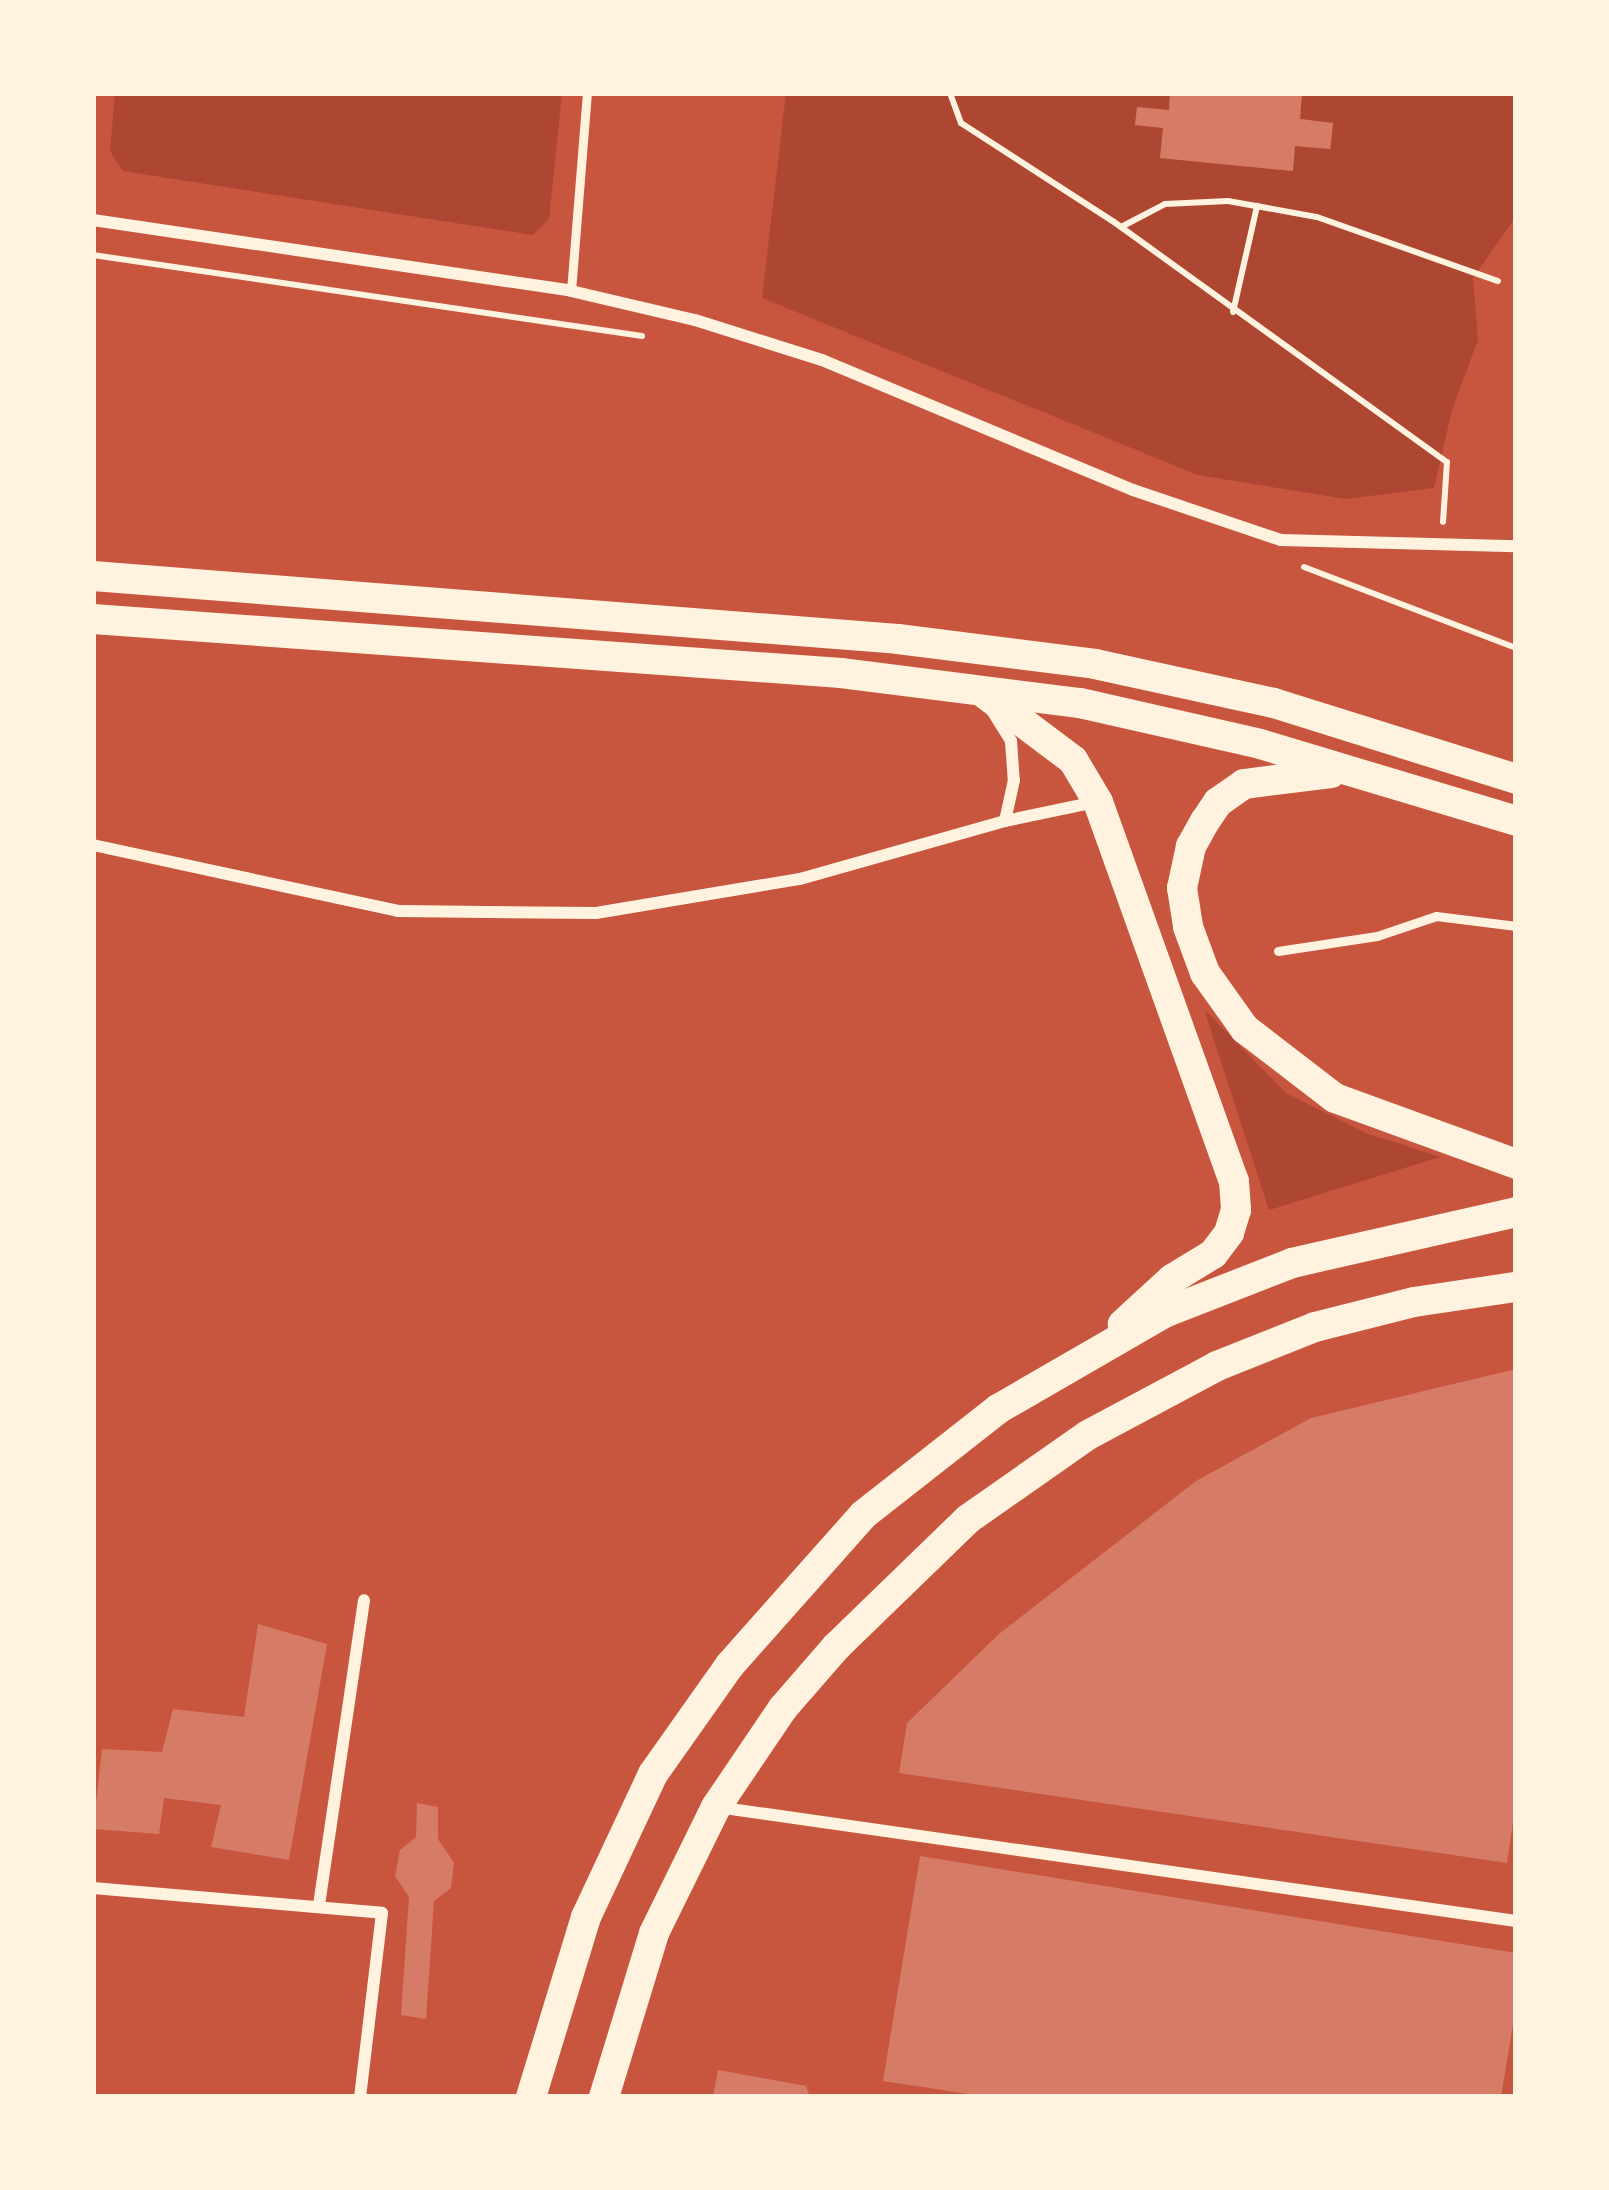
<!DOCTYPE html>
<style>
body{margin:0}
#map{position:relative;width:1609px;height:2190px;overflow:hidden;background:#c8553d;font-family:"Asap Condensed",sans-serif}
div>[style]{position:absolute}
.green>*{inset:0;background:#ae4732}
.building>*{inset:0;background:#d67c66}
.path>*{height:6px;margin:-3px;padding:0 3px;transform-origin:3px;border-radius:3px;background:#fff3e0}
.service>*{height:9px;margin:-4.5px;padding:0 4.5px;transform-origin:4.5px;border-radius:4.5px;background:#fff3e0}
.minor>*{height:12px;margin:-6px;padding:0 6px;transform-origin:6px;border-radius:6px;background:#fff3e0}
.primary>*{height:30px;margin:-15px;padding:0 15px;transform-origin:15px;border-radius:15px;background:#fff3e0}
span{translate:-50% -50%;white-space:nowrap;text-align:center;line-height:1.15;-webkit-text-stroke:10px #fff3e0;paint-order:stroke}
.frame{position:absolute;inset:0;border:96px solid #fff3e0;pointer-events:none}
</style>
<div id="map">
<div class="green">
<i style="clip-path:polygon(115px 93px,562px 93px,549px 219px,533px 235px,123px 171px,110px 151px)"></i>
<i style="clip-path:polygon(786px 93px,1170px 93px,1169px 110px,1137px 108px,1135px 125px,1163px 128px,1161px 158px,1292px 171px,1295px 146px,1331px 149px,1333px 123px,1300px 119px,1302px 93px,1516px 93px,1515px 218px,1473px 278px,1478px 340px,1452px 410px,1434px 488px,1346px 499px,1198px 475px,762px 298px)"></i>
<i style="clip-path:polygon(1204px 1009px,1286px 1093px,1366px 1133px,1440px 1157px,1269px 1210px)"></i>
</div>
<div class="building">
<i style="clip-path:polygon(1170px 93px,1302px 93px,1300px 119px,1333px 123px,1330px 149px,1295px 146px,1293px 171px,1160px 158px,1163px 128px,1135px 125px,1137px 107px,1169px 110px)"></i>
<i style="clip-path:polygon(1516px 1369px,1516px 1801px,1507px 1863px,899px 1773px,907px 1723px,999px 1634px,1196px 1481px,1311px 1418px)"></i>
<i style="clip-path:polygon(258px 1624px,327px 1644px,289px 1860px,211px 1847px,221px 1805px,164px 1798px,159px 1834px,93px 1829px,102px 1749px,162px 1752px,173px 1709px,244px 1717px)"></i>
<i style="clip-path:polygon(417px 1803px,438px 1807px,438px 1839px,454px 1863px,451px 1888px,434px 1901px,426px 2019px,401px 2015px,409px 1897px,395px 1876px,400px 1850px,416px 1837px)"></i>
<i style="clip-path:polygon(920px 1856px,1516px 1953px,1516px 2006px,1501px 2097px,988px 2097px,883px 2081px)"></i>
<i style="clip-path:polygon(718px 2070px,806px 2086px,810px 2097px,713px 2097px)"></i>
</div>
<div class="path">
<i style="left:950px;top:93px;width:32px;rotate:70deg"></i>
<i style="left:961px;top:123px;width:182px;rotate:32.9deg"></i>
<i style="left:1114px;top:222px;width:410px;rotate:35.8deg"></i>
<i style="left:1447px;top:462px;width:60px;rotate:93.8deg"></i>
<i style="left:1121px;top:227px;width:50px;rotate:-27.6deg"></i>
<i style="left:1165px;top:204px;width:63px;rotate:-2.7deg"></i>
<i style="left:1228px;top:201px;width:90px;rotate:10.2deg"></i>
<i style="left:1317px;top:217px;width:192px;rotate:19.5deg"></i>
<i style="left:93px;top:255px;width:555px;rotate:8.39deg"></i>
<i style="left:1233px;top:312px;width:109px;rotate:-77.2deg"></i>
<i style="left:1304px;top:567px;width:227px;rotate:20.9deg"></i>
</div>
<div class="service">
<i style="left:571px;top:291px;width:199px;rotate:-85.4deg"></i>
<i style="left:1278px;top:951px;width:100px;rotate:-8.6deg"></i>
<i style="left:1377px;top:936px;width:62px;rotate:-18.7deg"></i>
<i style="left:1436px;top:916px;width:81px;rotate:7.1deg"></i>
</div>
<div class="minor">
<i style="left:93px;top:220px;width:483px;rotate:8.4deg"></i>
<i style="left:571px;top:291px;width:127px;rotate:13.2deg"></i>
<i style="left:695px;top:320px;width:133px;rotate:17.5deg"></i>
<i style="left:822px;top:360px;width:337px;rotate:22.7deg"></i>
<i style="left:1133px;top:490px;width:156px;rotate:18.7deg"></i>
<i style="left:1281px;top:540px;width:235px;rotate:1.5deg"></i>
<i style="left:993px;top:712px;width:34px;rotate:58deg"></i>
<i style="left:1011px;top:741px;width:39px;rotate:86deg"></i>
<i style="left:1014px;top:780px;width:42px;rotate:102.4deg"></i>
<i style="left:1005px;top:821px;width:92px;rotate:-11.9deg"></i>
<i style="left:93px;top:845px;width:312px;rotate:12.2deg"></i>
<i style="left:398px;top:911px;width:198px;rotate:0.6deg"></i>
<i style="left:596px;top:913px;width:207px;rotate:-9.5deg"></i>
<i style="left:800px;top:879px;width:213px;rotate:-15.8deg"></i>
<i style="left:717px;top:1807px;width:807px;rotate:8.12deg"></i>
<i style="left:93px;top:1888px;width:290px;rotate:4.9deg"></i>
<i style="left:382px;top:1913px;width:185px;rotate:96.8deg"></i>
<i style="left:319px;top:1905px;width:308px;rotate:-81.6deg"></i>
</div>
<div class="primary">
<i style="left:93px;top:576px;width:807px;rotate:4.47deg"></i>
<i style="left:898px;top:639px;width:199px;rotate:7.2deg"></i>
<i style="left:1095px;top:664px;width:183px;rotate:12.3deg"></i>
<i style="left:1274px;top:703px;width:254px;rotate:17.4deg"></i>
<i style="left:93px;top:619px;width:750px;rotate:4.13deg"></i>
<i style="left:841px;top:673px;width:241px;rotate:7.2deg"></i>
<i style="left:1080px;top:703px;width:185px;rotate:12.8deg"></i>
<i style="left:1260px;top:744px;width:267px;rotate:16.7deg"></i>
<i style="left:985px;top:694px;width:110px;rotate:36.9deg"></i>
<i style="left:1073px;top:760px;width:49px;rotate:59.2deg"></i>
<i style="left:1098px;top:802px;width:403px;rotate:70.3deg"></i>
<i style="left:1234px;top:1181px;width:29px;rotate:86deg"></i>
<i style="left:1236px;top:1210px;width:24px;rotate:107deg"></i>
<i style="left:1229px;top:1233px;width:26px;rotate:127deg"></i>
<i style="left:1213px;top:1254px;width:48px;rotate:148.6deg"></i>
<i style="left:1172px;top:1279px;width:67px;rotate:137.4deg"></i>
<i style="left:1331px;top:773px;width:88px;rotate:172.8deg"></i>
<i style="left:1244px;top:784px;width:32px;rotate:145deg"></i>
<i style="left:1218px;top:802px;width:23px;rotate:124deg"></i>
<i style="left:1205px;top:821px;width:29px;rotate:119deg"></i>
<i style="left:1191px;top:846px;width:43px;rotate:102.1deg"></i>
<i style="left:1182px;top:888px;width:39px;rotate:81deg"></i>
<i style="left:1188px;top:927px;width:49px;rotate:69.7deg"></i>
<i style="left:1205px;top:973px;width:69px;rotate:54.5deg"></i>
<i style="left:1245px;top:1029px;width:113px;rotate:37.5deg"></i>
<i style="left:1335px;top:1098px;width:193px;rotate:20deg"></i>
<i style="left:531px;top:2097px;width:188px;rotate:-73deg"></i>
<i style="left:586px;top:1917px;width:158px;rotate:-64.9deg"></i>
<i style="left:653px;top:1774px;width:133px;rotate:-54.8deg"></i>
<i style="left:730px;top:1665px;width:200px;rotate:-48.4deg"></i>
<i style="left:863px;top:1515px;width:172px;rotate:-38.1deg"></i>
<i style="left:998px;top:1409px;width:192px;rotate:-30deg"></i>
<i style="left:1164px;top:1313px;width:137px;rotate:-21.3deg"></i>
<i style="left:1292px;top:1263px;width:230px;rotate:-12.8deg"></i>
<i style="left:604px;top:2097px;width:171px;rotate:-73deg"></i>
<i style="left:654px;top:1933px;width:140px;rotate:-63.8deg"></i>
<i style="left:716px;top:1807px;width:120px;rotate:-55.9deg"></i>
<i style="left:783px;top:1708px;width:81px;rotate:-49deg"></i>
<i style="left:836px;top:1647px;width:184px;rotate:-44.1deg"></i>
<i style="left:968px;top:1519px;width:146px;rotate:-35deg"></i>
<i style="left:1088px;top:1435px;width:146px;rotate:-28.1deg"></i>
<i style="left:1217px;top:1366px;width:105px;rotate:-21.7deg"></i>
<i style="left:1315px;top:1327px;width:102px;rotate:-14.2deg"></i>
<i style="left:1414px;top:1302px;width:103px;rotate:-8.4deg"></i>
</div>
<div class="frame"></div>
</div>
